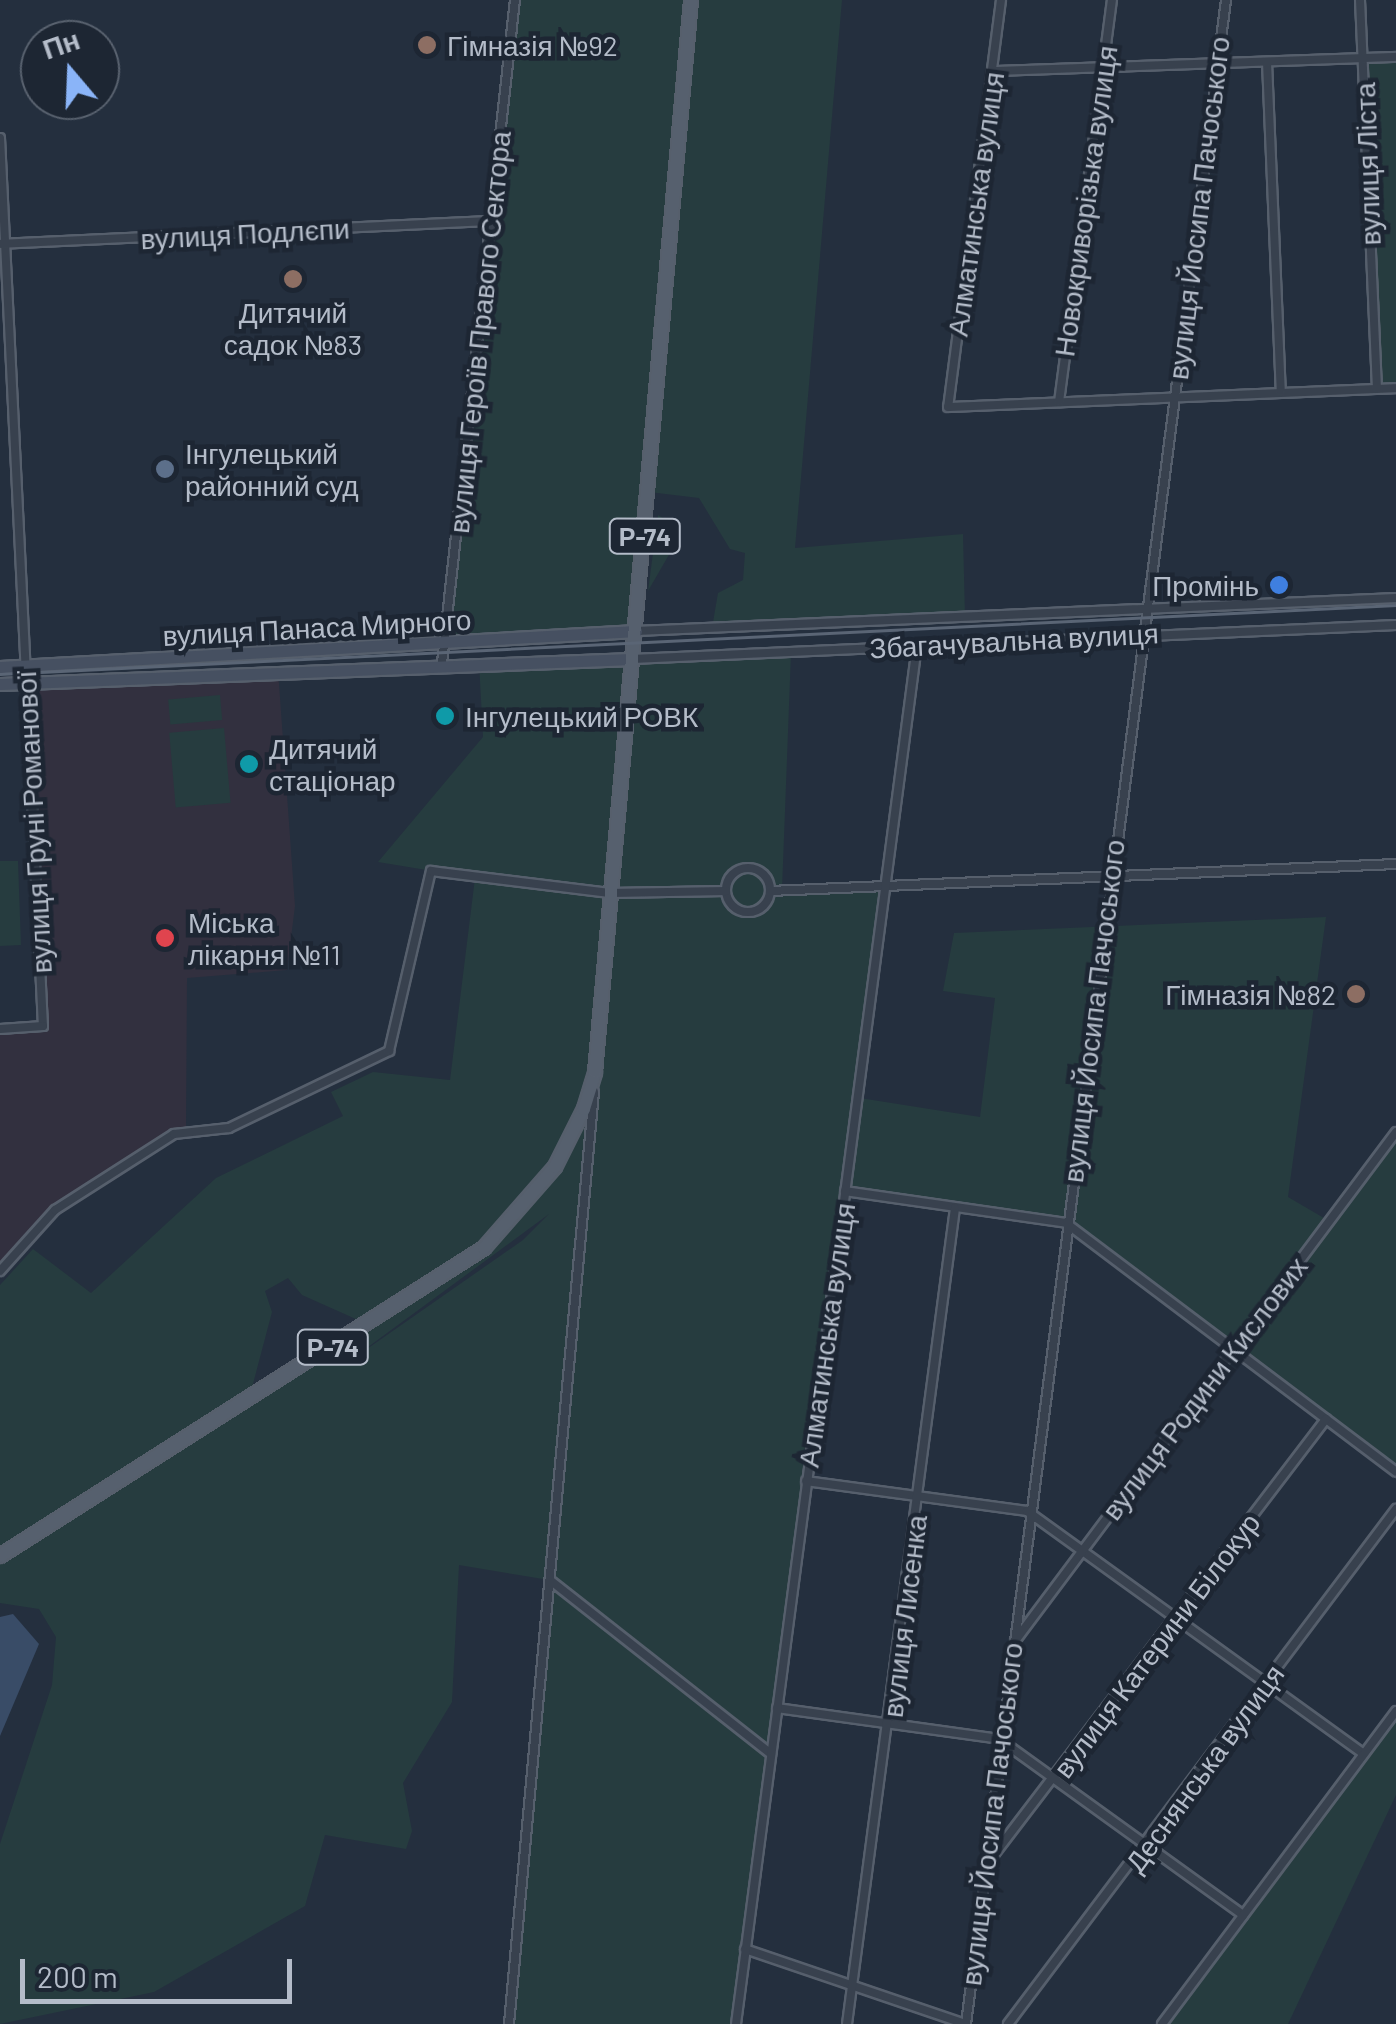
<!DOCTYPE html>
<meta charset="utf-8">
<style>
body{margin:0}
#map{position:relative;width:1396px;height:2024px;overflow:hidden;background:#242f3e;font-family:Barlow,sans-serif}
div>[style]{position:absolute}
.medical>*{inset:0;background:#32303f}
.green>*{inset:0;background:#263c3f;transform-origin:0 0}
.water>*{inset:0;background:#394c67}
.roads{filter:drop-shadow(2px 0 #565f6c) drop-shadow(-2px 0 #565f6c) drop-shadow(0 2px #565f6c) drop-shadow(0 -2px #565f6c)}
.minor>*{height:8px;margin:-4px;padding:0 4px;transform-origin:4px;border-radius:4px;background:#38414e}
.minor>.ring{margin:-4px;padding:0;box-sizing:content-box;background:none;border:8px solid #38414e;border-radius:50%}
.secondary>*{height:11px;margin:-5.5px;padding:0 5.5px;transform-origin:5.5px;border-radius:5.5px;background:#465061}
.primary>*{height:12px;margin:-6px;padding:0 6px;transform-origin:6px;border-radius:6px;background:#56606e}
.tram>*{height:2.5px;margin:-1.25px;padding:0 1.25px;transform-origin:1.25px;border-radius:1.25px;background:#5a6575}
.dots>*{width:28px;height:28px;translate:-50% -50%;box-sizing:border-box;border:5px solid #1d2633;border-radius:50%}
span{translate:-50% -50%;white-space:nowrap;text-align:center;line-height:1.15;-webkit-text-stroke:9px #1d2633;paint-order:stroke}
.shield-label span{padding:2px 8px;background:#1d2633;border:2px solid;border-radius:8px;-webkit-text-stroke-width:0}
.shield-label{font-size:25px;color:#b4bcc9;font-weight:700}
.poi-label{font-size:28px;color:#b4bcc9}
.left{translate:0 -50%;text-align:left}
.right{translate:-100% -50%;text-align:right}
.street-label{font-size:28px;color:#b4bcc9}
.north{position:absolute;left:20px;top:20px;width:100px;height:100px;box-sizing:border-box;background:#1d2633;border:2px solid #59626f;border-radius:50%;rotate:341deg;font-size:28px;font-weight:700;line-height:40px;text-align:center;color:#b4bcc9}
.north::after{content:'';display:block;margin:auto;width:35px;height:45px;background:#8ab4f8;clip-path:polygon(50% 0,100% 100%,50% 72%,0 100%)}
.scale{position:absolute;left:20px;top:1959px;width:272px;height:45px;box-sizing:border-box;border:5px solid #b4bcc9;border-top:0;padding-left:12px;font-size:30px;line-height:35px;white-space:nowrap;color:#b4bcc9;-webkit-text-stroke:8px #1d2633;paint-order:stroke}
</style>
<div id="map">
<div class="medical">
<i style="clip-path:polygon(278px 670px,295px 906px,287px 970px,187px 978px,186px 1129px,55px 1210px,0 1271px,0 1029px,42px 1026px,26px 683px)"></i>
</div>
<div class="green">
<i style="clip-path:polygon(515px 0,842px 0,795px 548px,963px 534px,965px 617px,712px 628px,718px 593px,743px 580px,745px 553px,730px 549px,699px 498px,649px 492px,636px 631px,444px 645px)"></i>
<i style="clip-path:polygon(1396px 57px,1396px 388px,1377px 389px,1362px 59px)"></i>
<i style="clip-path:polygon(658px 515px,671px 523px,670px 553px,648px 591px)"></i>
<i style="clip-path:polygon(evenodd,791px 653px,782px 890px,890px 886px,860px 1098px,980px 1117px,995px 998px,943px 991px,954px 933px,1326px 917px,1288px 1197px,1329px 1221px,1396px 1132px,1396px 1472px,1066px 1223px,846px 1191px,736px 2024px,509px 2024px,549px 1580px,459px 1565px,452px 1702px,403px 1783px,412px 1831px,406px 1849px,325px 1835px,305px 1906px,154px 1992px,0 2024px,0 1844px,52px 1685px,56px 1637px,39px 1609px,0 1603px,0 1285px,33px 1249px,91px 1293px,216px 1178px,343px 1116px,331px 1092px,373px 1072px,450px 1080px,475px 878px,378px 862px,483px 737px,479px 662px,791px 653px,549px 1214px,523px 1240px,364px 1351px,364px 1350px,549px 1214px,791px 653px,288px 1278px,302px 1295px,367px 1324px,249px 1399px,272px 1312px,265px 1291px,288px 1278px)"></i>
<i style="left:220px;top:695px;width:25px;height:52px;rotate:85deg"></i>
<i style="left:224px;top:728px;width:75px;height:55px;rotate:85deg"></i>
<i style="clip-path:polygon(0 861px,18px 861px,21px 945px,0 946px)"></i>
<i style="clip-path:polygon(1396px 1711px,1396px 1795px,1288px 2024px,1162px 2024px)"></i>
</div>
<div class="water">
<i style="clip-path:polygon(13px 1614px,39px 1644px,0 1736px,0 1617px)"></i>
</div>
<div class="roads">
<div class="minor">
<i style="left:1001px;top:0;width:410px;rotate:97.4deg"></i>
<i style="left:948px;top:407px;width:448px;rotate:-2.4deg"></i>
<i style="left:1360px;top:0;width:389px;rotate:87.5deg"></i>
<i style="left:1267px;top:62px;width:330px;rotate:87.6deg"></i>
<i style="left:993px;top:71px;width:403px;rotate:-2deg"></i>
<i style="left:0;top:138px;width:889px;rotate:87.23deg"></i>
<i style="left:43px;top:1026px;width:43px;rotate:176deg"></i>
<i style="left:0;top:244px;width:491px;rotate:-2.7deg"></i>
<i style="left:1059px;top:402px;width:405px;rotate:-82.5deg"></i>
<i style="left:636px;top:631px;width:761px;rotate:-2.49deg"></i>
<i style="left:632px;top:659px;width:765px;rotate:-2.55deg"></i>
<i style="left:442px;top:663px;width:667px;rotate:-83.72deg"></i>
<i class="ring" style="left:726px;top:868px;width:36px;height:36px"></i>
<i style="left:770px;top:891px;width:627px;rotate:-2.47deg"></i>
<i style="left:845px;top:1191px;width:223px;rotate:8.2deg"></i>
<i style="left:1066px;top:1223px;width:413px;rotate:37deg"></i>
<i style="left:0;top:1271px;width:82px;rotate:-48deg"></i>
<i style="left:55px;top:1210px;width:141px;rotate:-32.6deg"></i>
<i style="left:174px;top:1134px;width:55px;rotate:-6.2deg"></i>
<i style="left:229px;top:1128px;width:178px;rotate:-25.7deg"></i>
<i style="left:389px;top:1051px;width:185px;rotate:-76.9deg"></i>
<i style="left:431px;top:871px;width:180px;rotate:7deg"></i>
<i style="left:610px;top:893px;width:116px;rotate:-1deg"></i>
<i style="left:806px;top:1481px;width:223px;rotate:7.7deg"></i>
<i style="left:1027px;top:1511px;width:414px;rotate:35.8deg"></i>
<i style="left:550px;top:1580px;width:281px;rotate:38.2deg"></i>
<i style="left:1015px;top:1641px;width:636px;rotate:-53.18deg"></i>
<i style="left:777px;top:1708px;width:224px;rotate:7.9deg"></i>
<i style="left:999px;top:1739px;width:301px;rotate:35.8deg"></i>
<i style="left:986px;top:1865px;width:561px;rotate:-52.68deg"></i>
<i style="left:745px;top:1949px;width:232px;rotate:18.8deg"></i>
<i style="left:509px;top:2024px;width:936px;rotate:-84.79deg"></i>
<i style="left:736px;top:2024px;width:1390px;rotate:-82.52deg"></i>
<i style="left:847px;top:2024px;width:823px;rotate:-82.46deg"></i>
<i style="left:966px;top:2024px;width:2041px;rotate:-82.68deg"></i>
<i style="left:1008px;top:2024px;width:645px;rotate:-53.01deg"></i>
<i style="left:1162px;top:2024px;width:391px;rotate:-53.2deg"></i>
</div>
<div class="secondary">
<i style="left:0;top:667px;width:637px;rotate:-3.24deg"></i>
<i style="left:0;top:684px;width:632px;rotate:-2.27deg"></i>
</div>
<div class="primary">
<i style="left:0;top:1556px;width:574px;rotate:-32.47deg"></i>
<i style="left:484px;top:1248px;width:108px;rotate:-48.8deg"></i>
<i style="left:555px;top:1167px;width:65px;rotate:-63.4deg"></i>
<i style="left:584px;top:1109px;width:39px;rotate:-73deg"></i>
<i style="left:595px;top:1072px;width:1076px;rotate:-84.88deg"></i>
</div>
</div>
<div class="tram">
<i style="left:0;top:674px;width:1398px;rotate:-2.83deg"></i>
</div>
<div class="dots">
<i style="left:427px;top:45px;background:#8d6e63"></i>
<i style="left:293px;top:279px;background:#8d6e63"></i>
<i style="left:165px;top:469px;background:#5c6f8a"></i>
<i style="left:1279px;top:585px;background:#3f7fe0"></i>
<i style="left:445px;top:716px;background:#0f9aa8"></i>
<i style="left:249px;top:764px;background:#0f9aa8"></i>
<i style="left:165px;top:938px;background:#e0444e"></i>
<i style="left:1356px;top:994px;background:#8d6e63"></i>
</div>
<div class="shield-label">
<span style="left:645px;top:536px">Р-74</span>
<span style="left:333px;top:1347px">Р-74</span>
</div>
<div class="poi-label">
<span class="left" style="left:447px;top:45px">Гімназія №92</span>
<span style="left:293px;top:328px">Дитячий<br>садок №83</span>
<span class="left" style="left:185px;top:469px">Інгулецький<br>районний суд</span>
<span class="right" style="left:1259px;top:585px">Промінь</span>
<span class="left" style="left:465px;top:716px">Інгулецький РОВК</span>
<span class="left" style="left:269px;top:764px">Дитячий<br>стаціонар</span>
<span class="left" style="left:188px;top:938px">Міська<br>лікарня №11</span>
<span class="right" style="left:1336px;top:994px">Гімназія №82</span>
</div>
<div class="street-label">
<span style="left:1367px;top:164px;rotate:-92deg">вулиця Ліста</span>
<span style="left:1085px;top:201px;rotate:-82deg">Новокриворізька вулиця</span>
<span style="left:975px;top:204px;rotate:-82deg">Алматинська вулиця</span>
<span style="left:1198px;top:208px;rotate:-83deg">вулиця Йосипа Пачоського</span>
<span style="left:245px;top:233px;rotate:-3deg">вулиця Подлєпи</span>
<span style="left:479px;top:332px;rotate:-84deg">вулиця Героїв Правого Сектора</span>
<span style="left:317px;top:627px;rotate:-3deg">вулиця Панаса Мирного</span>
<span style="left:1014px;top:640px;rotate:-3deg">Збагачувальна вулиця</span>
<span style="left:33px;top:822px;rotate:-93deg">вулиця Груні Романової</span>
<span style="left:1093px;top:1011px;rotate:-83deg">вулиця Йосипа Пачоського</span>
<span style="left:826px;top:1335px;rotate:-82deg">Алматинська вулиця</span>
<span style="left:1204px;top:1388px;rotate:-53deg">вулиця Родини Кислових</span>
<span style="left:904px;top:1616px;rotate:-83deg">вулиця Лисенка</span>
<span style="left:1156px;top:1645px;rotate:-53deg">вулиця Катерини Білокур</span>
<span style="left:1204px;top:1768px;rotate:-54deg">Деснянська вулиця</span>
<span style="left:991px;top:1814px;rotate:-83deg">вулиця Йосипа Пачоського</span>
</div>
<div class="north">Пн</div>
<div class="scale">200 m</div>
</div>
